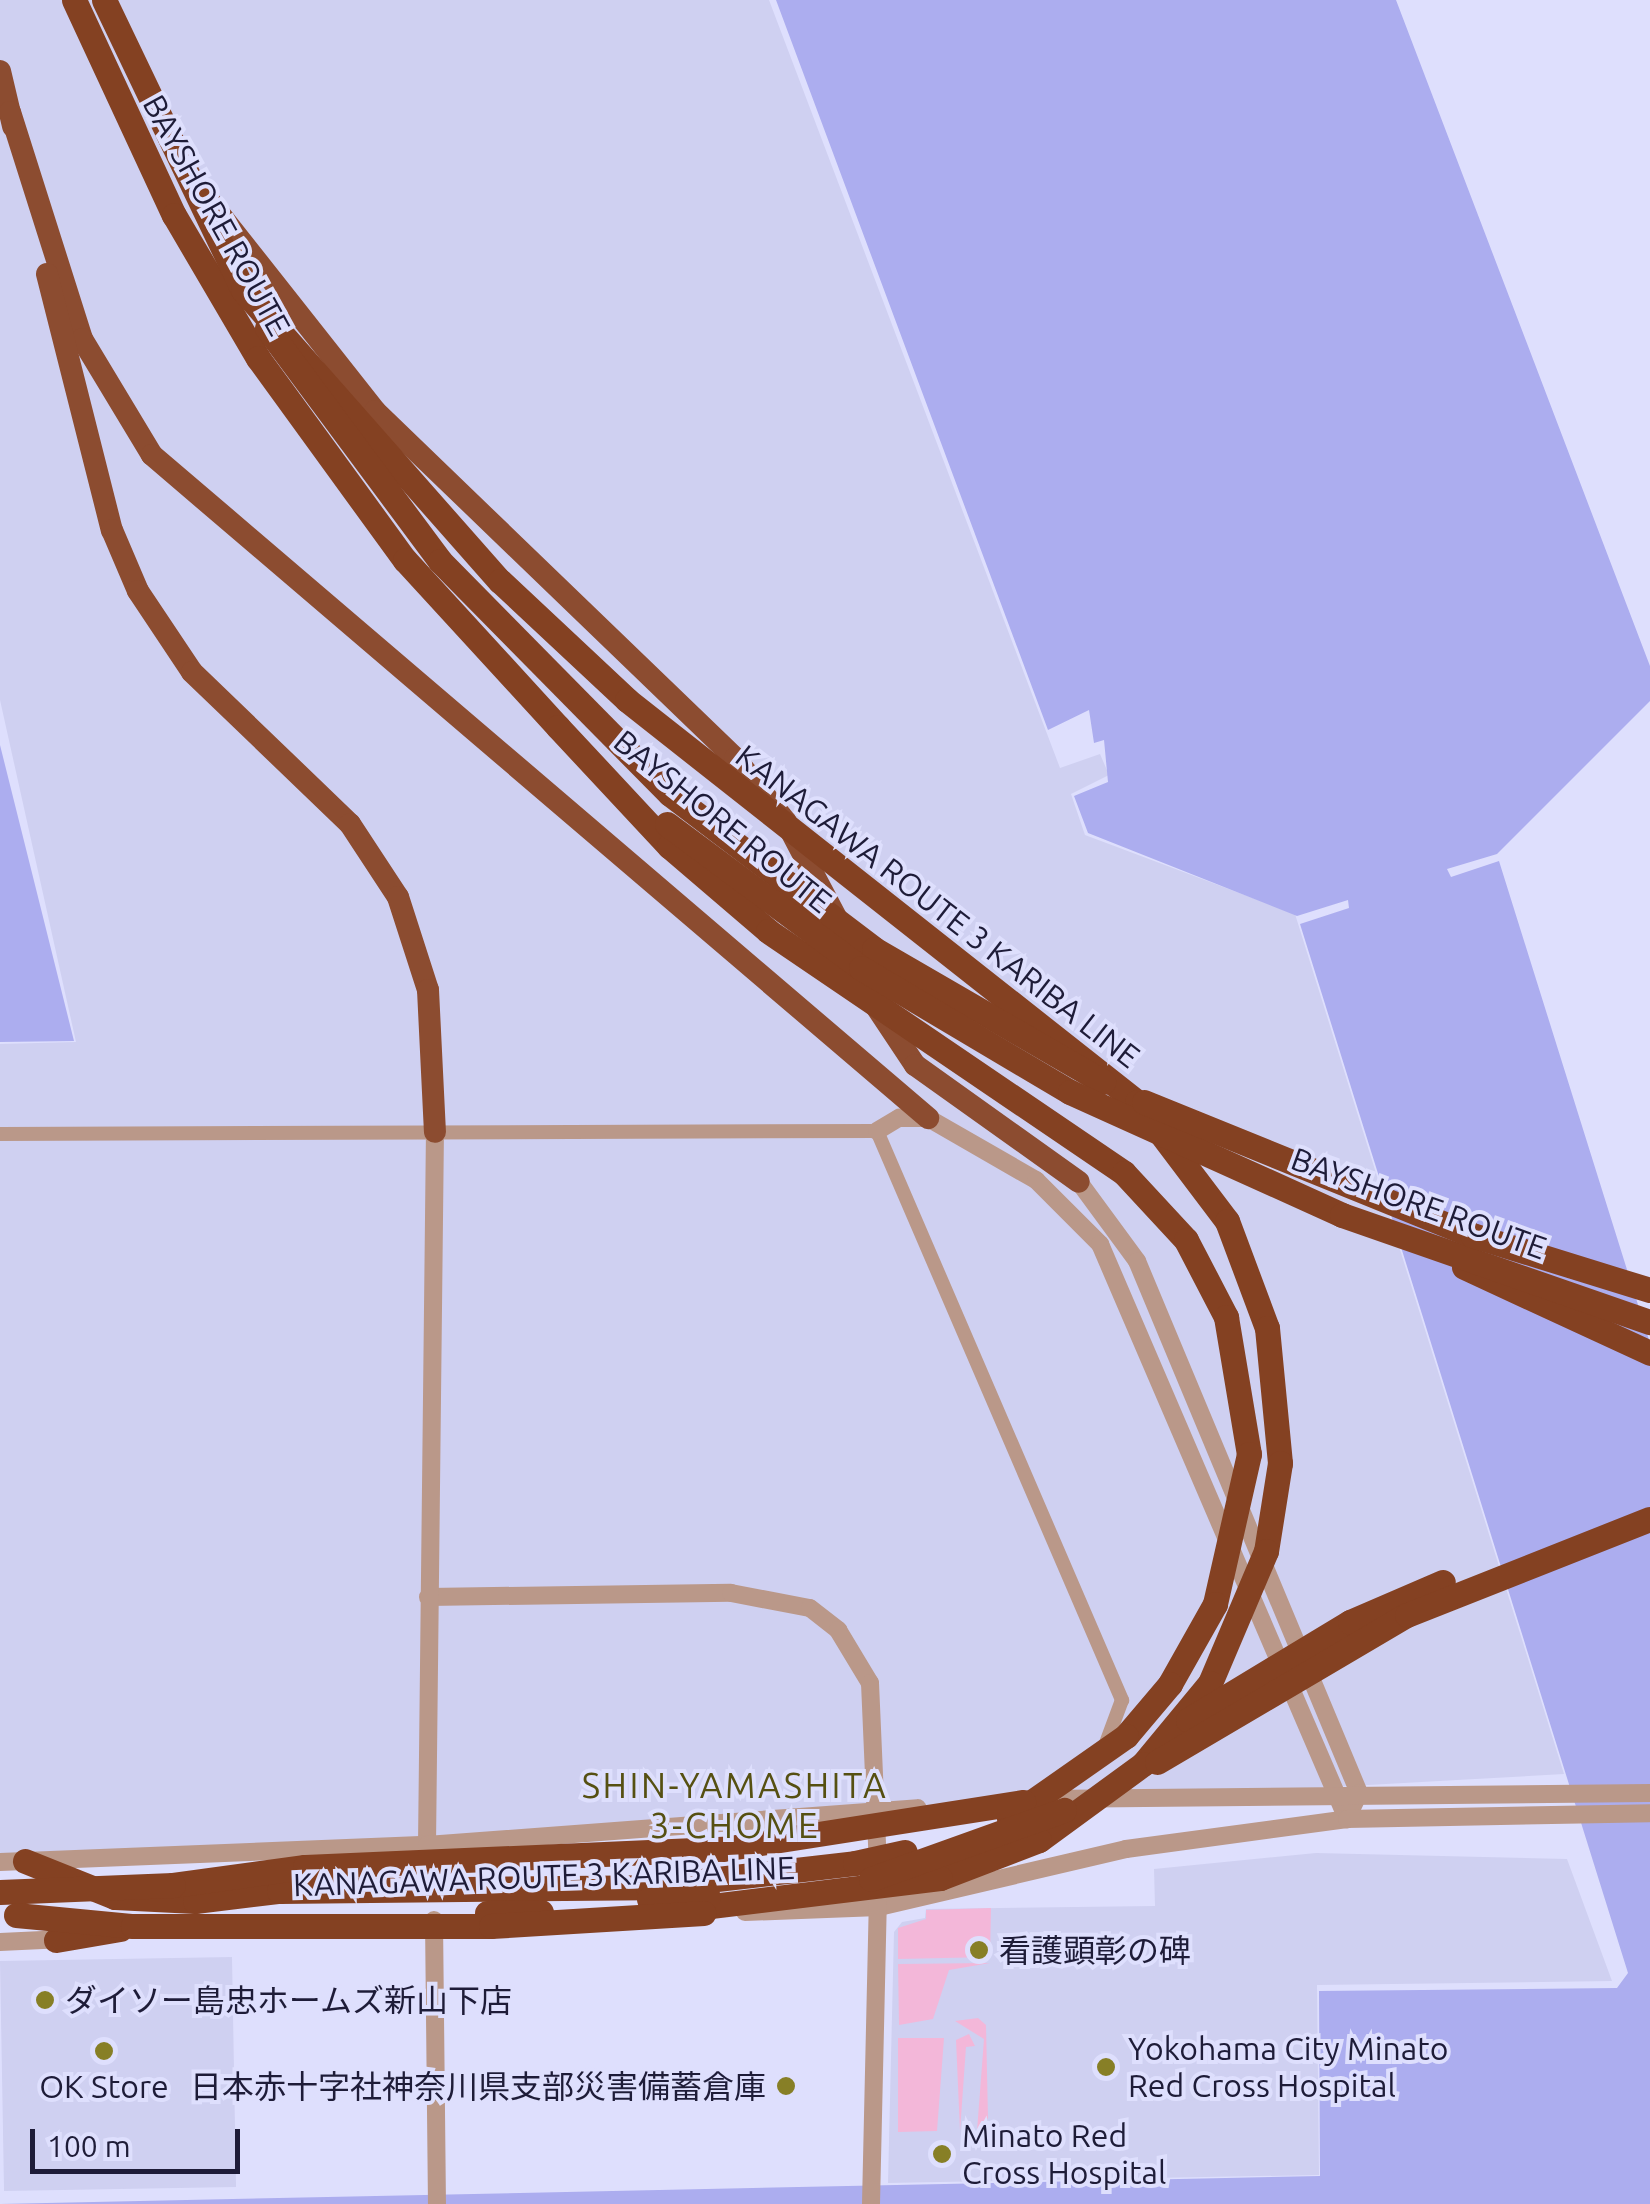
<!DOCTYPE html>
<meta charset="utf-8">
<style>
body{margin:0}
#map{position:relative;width:1650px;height:2204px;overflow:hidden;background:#dedffd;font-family:Ubuntu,"Noto Sans JP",sans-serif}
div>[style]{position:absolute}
.built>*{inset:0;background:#cfd0f1;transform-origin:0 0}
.green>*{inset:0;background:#f3b7d9}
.water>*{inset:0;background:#acadef}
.minor>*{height:14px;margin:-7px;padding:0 7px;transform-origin:7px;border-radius:7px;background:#ba9889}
.tertiary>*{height:18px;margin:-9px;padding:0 9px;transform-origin:9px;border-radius:9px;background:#ba9889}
.trunk>*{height:22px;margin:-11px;padding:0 11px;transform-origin:11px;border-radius:11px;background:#8c4c30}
.motorway>*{height:25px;margin:-12.5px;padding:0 12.5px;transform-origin:12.5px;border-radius:12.5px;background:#844122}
.motorway-bridge>*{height:25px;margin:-12.5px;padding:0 12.5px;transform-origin:12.5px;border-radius:12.5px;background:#844122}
.dots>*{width:28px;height:28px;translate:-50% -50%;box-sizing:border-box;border:5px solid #dedffd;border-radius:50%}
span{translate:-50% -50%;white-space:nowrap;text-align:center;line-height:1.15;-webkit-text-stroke:8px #dedffd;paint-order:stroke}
.street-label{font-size:32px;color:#1e1c38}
.poi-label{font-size:32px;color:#1e1c38}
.left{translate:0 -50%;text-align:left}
.right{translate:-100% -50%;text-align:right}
.neighbourhood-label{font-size:35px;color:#565012;letter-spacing:2.5px}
.scale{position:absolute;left:30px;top:2129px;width:210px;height:45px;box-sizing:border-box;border:5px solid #1e1c38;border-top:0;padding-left:12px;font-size:30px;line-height:35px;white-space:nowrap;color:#1e1c38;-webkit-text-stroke:8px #dedffd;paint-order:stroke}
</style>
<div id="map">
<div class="built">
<i style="clip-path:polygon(0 0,769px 0,1060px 768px,1100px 754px,1109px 775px,1071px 794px,1085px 835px,1295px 914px,1564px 1774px,0 1862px,0 1044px,76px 1042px,0 700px)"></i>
<i style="clip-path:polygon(1316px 1853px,1567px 1859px,1612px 1981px,1317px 1985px,1319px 2175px,888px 2183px,894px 1932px,902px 1922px,925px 1918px,926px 1909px,1155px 1906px,1154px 1869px)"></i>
<i style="left:232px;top:1957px;width:230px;height:232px;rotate:89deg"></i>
</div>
<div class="green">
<i style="clip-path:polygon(991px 1908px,990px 1957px,898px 1959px,898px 1928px,926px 1919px,926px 1910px)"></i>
<i style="clip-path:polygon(990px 1963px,949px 1970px,933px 2019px,899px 2025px,898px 1964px)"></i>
<i style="clip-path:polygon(978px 2018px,986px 2025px,988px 2118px,977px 2131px,984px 2039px,955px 2021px)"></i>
<i style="clip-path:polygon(969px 2034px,975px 2046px,966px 2047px,960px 2131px,956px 2040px)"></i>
<i style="clip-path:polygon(898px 2038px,944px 2038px,937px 2131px,898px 2132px)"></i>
</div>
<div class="water">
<i style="clip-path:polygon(776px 0,1396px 0,1650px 666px,1650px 701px,1497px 854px,1447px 869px,1451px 877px,1499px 861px,1650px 1343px,1650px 2204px,0 2204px,1320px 2176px,1319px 1991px,1617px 1988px,1628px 1973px,1300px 924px,1349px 908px,1348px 900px,1297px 916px,1088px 833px,1074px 796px,1108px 782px,1104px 740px,1094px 743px,1089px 710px,1048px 730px)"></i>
<i style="clip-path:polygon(0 745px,74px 1041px,0 1042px)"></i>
</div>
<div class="minor">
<i style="left:0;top:1134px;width:877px;rotate:-0.2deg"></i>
<i style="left:877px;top:1131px;width:620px;rotate:66.7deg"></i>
<i style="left:1122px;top:1700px;width:46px;rotate:110.4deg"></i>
</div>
<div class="tertiary">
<i style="left:877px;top:1131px;width:26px;rotate:-31deg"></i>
<i style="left:899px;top:1118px;width:29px"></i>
<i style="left:928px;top:1118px;width:125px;rotate:29.9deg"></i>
<i style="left:1036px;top:1180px;width:91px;rotate:45deg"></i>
<i style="left:1100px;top:1244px;width:626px;rotate:66.75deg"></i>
<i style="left:1079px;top:1182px;width:98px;rotate:53.7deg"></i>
<i style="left:1137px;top:1261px;width:576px;rotate:67.35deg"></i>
<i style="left:1359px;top:1793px;width:29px;rotate:115deg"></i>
<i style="left:428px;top:1597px;width:303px;rotate:-0.8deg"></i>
<i style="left:731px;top:1593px;width:80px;rotate:10.8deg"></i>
<i style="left:810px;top:1608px;width:36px;rotate:38deg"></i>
<i style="left:838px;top:1630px;width:62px;rotate:58.9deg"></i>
<i style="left:870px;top:1683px;width:182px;rotate:87.5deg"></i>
<i style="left:1043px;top:1799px;width:607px;rotate:-0.57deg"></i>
<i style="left:427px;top:1845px;width:713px;rotate:-89.36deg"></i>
<i style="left:0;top:1862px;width:427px;rotate:-2.3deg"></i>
<i style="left:427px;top:1845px;width:492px;rotate:-4.3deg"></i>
<i style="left:745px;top:1912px;width:134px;rotate:-2.1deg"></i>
<i style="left:879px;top:1907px;width:254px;rotate:-13.2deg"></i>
<i style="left:1126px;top:1849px;width:223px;rotate:-7.7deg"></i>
<i style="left:1347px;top:1819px;width:303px;rotate:-1.1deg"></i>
<i style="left:434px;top:1920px;width:284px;rotate:89.4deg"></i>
<i style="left:0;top:1942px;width:64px;rotate:-2.7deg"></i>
<i style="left:871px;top:2204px;width:308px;rotate:-88.7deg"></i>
</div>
<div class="trunk">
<i style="left:0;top:71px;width:57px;rotate:76.7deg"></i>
<i style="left:10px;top:112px;width:238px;rotate:72.4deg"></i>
<i style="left:82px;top:339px;width:135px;rotate:58.9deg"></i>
<i style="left:152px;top:455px;width:1021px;rotate:40.51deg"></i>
<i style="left:211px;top:203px;width:265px;rotate:51.7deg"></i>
<i style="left:375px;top:411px;width:500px;rotate:43.95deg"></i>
<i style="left:735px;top:758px;width:82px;rotate:51.4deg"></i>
<i style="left:786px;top:822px;width:116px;rotate:62.3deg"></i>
<i style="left:47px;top:274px;width:264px;rotate:75.8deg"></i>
<i style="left:112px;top:530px;width:66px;rotate:66.9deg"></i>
<i style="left:138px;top:591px;width:97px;rotate:56.3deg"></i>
<i style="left:192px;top:672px;width:219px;rotate:43.9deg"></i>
<i style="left:350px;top:824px;width:87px;rotate:56.7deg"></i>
<i style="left:398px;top:897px;width:98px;rotate:72.1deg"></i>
<i style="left:428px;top:990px;width:142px;rotate:87.2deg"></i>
<i style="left:869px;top:996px;width:83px;rotate:56.3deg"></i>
<i style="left:915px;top:1065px;width:201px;rotate:35.5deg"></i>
</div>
<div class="motorway">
<i style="left:74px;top:0;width:237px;rotate:65.1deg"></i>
<i style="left:174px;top:215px;width:166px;rotate:59.6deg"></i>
<i style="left:258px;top:358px;width:250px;rotate:54deg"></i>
<i style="left:405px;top:560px;width:226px;rotate:47.5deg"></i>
<i style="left:104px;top:0;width:322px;rotate:64.4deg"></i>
<i style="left:1464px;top:1267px;width:205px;rotate:24.8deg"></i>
<i style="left:25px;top:1861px;width:97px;rotate:21.8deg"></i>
<i style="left:115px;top:1897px;width:80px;rotate:2.9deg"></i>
<i style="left:195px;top:1901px;width:85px;rotate:-6.8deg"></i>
<i style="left:279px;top:1891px;width:369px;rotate:-0.6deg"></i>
<i style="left:648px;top:1887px;width:208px;rotate:-6.6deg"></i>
<i style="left:173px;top:1885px;width:133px;rotate:-7.8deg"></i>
<i style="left:305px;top:1867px;width:418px;rotate:-2.5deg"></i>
<i style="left:487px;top:1913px;width:54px;rotate:-1.1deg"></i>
<i style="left:56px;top:1940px;width:65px;rotate:-9.8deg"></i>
</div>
<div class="motorway-bridge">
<i style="left:243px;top:290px;width:388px;rotate:48.6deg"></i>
<i style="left:500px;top:581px;width:174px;rotate:43.1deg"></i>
<i style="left:627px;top:700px;width:649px;rotate:38.25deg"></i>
<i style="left:1137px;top:1102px;width:149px;rotate:52.9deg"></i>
<i style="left:1227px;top:1221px;width:114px;rotate:69.5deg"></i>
<i style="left:1267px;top:1328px;width:136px;rotate:84.5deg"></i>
<i style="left:1280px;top:1463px;width:89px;rotate:99deg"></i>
<i style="left:1266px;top:1551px;width:143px;rotate:113deg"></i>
<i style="left:1210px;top:1683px;width:105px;rotate:129.6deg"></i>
<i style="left:1143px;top:1764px;width:129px;rotate:143.8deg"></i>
<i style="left:1039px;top:1840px;width:106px;rotate:159deg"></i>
<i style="left:940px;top:1878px;width:256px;rotate:173deg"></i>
<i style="left:267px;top:328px;width:290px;rotate:53.4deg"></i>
<i style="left:440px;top:561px;width:327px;rotate:45.4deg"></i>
<i style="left:670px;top:794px;width:256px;rotate:37.2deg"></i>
<i style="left:874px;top:949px;width:265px;rotate:30.1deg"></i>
<i style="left:558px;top:727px;width:163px;rotate:47deg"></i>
<i style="left:669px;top:846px;width:130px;rotate:40.6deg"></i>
<i style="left:768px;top:931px;width:430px;rotate:34.2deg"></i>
<i style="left:1124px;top:1173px;width:91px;rotate:47.2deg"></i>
<i style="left:1186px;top:1240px;width:87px;rotate:62.5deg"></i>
<i style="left:1226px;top:1317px;width:139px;rotate:80.5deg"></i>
<i style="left:1249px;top:1454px;width:154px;rotate:102.8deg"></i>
<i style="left:1215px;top:1604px;width:92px;rotate:119.4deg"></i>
<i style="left:1170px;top:1684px;width:68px;rotate:130.2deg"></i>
<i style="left:1126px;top:1736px;width:143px;rotate:145deg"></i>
<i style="left:667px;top:824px;width:242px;rotate:36.6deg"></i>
<i style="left:861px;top:968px;width:243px;rotate:30.7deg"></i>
<i style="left:1070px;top:1092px;width:299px;rotate:24.3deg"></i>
<i style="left:1342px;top:1215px;width:326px;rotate:19.2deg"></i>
<i style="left:1144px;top:1102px;width:354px;rotate:22.1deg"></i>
<i style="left:1472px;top:1235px;width:186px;rotate:17.2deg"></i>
<i style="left:1188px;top:1720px;width:189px;rotate:-31.2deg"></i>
<i style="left:1350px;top:1622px;width:101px;rotate:-23.3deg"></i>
<i style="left:1157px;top:1762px;width:290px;rotate:-30.5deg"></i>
<i style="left:1407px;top:1615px;width:261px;rotate:-21.6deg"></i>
<i style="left:723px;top:1849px;width:304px;rotate:-8.9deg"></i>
<i style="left:855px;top:1863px;width:51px;rotate:-12.4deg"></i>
<i style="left:871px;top:1879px;width:205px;rotate:-19.7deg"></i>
<i style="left:0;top:1892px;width:173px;rotate:-2.3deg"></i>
<i style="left:649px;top:1899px;width:59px;rotate:-1.9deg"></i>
<i style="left:16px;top:1915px;width:118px;rotate:5.4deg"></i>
<i style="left:133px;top:1926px;width:358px"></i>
<i style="left:491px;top:1926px;width:213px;rotate:-3.5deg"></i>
</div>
<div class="dots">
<i style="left:979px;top:1950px;background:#877f26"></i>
<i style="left:45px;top:2000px;background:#877f26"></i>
<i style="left:104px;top:2051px;background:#877f26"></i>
<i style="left:1106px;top:2067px;background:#877f26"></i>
<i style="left:786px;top:2086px;background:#877f26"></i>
<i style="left:942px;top:2154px;background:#877f26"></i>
</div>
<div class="street-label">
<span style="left:217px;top:215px;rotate:61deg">BAYSHORE ROUTE</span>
<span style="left:723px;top:821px;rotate:39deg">BAYSHORE ROUTE</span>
<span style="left:938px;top:906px;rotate:38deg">KANAGAWA ROUTE 3 KARIBA LINE</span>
<span style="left:1419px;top:1203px;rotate:20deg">BAYSHORE ROUTE</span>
<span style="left:544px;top:1876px;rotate:-2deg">KANAGAWA ROUTE 3 KARIBA LINE</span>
</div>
<div class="poi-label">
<span class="left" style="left:999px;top:1950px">看護顕彰の碑</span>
<span class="left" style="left:65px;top:2000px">ダイソー島忠ホームズ新山下店</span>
<span class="left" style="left:1128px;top:2067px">Yokohama City Minato<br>Red Cross Hospital</span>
<span style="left:104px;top:2086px">OK Store</span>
<span class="right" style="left:766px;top:2086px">日本赤十字社神奈川県支部災害備蓄倉庫</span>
<span class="left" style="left:962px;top:2154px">Minato Red<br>Cross Hospital</span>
</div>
<div class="neighbourhood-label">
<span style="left:735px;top:1805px">SHIN-YAMASHITA<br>3-CHOME</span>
</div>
<div class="scale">100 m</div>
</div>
